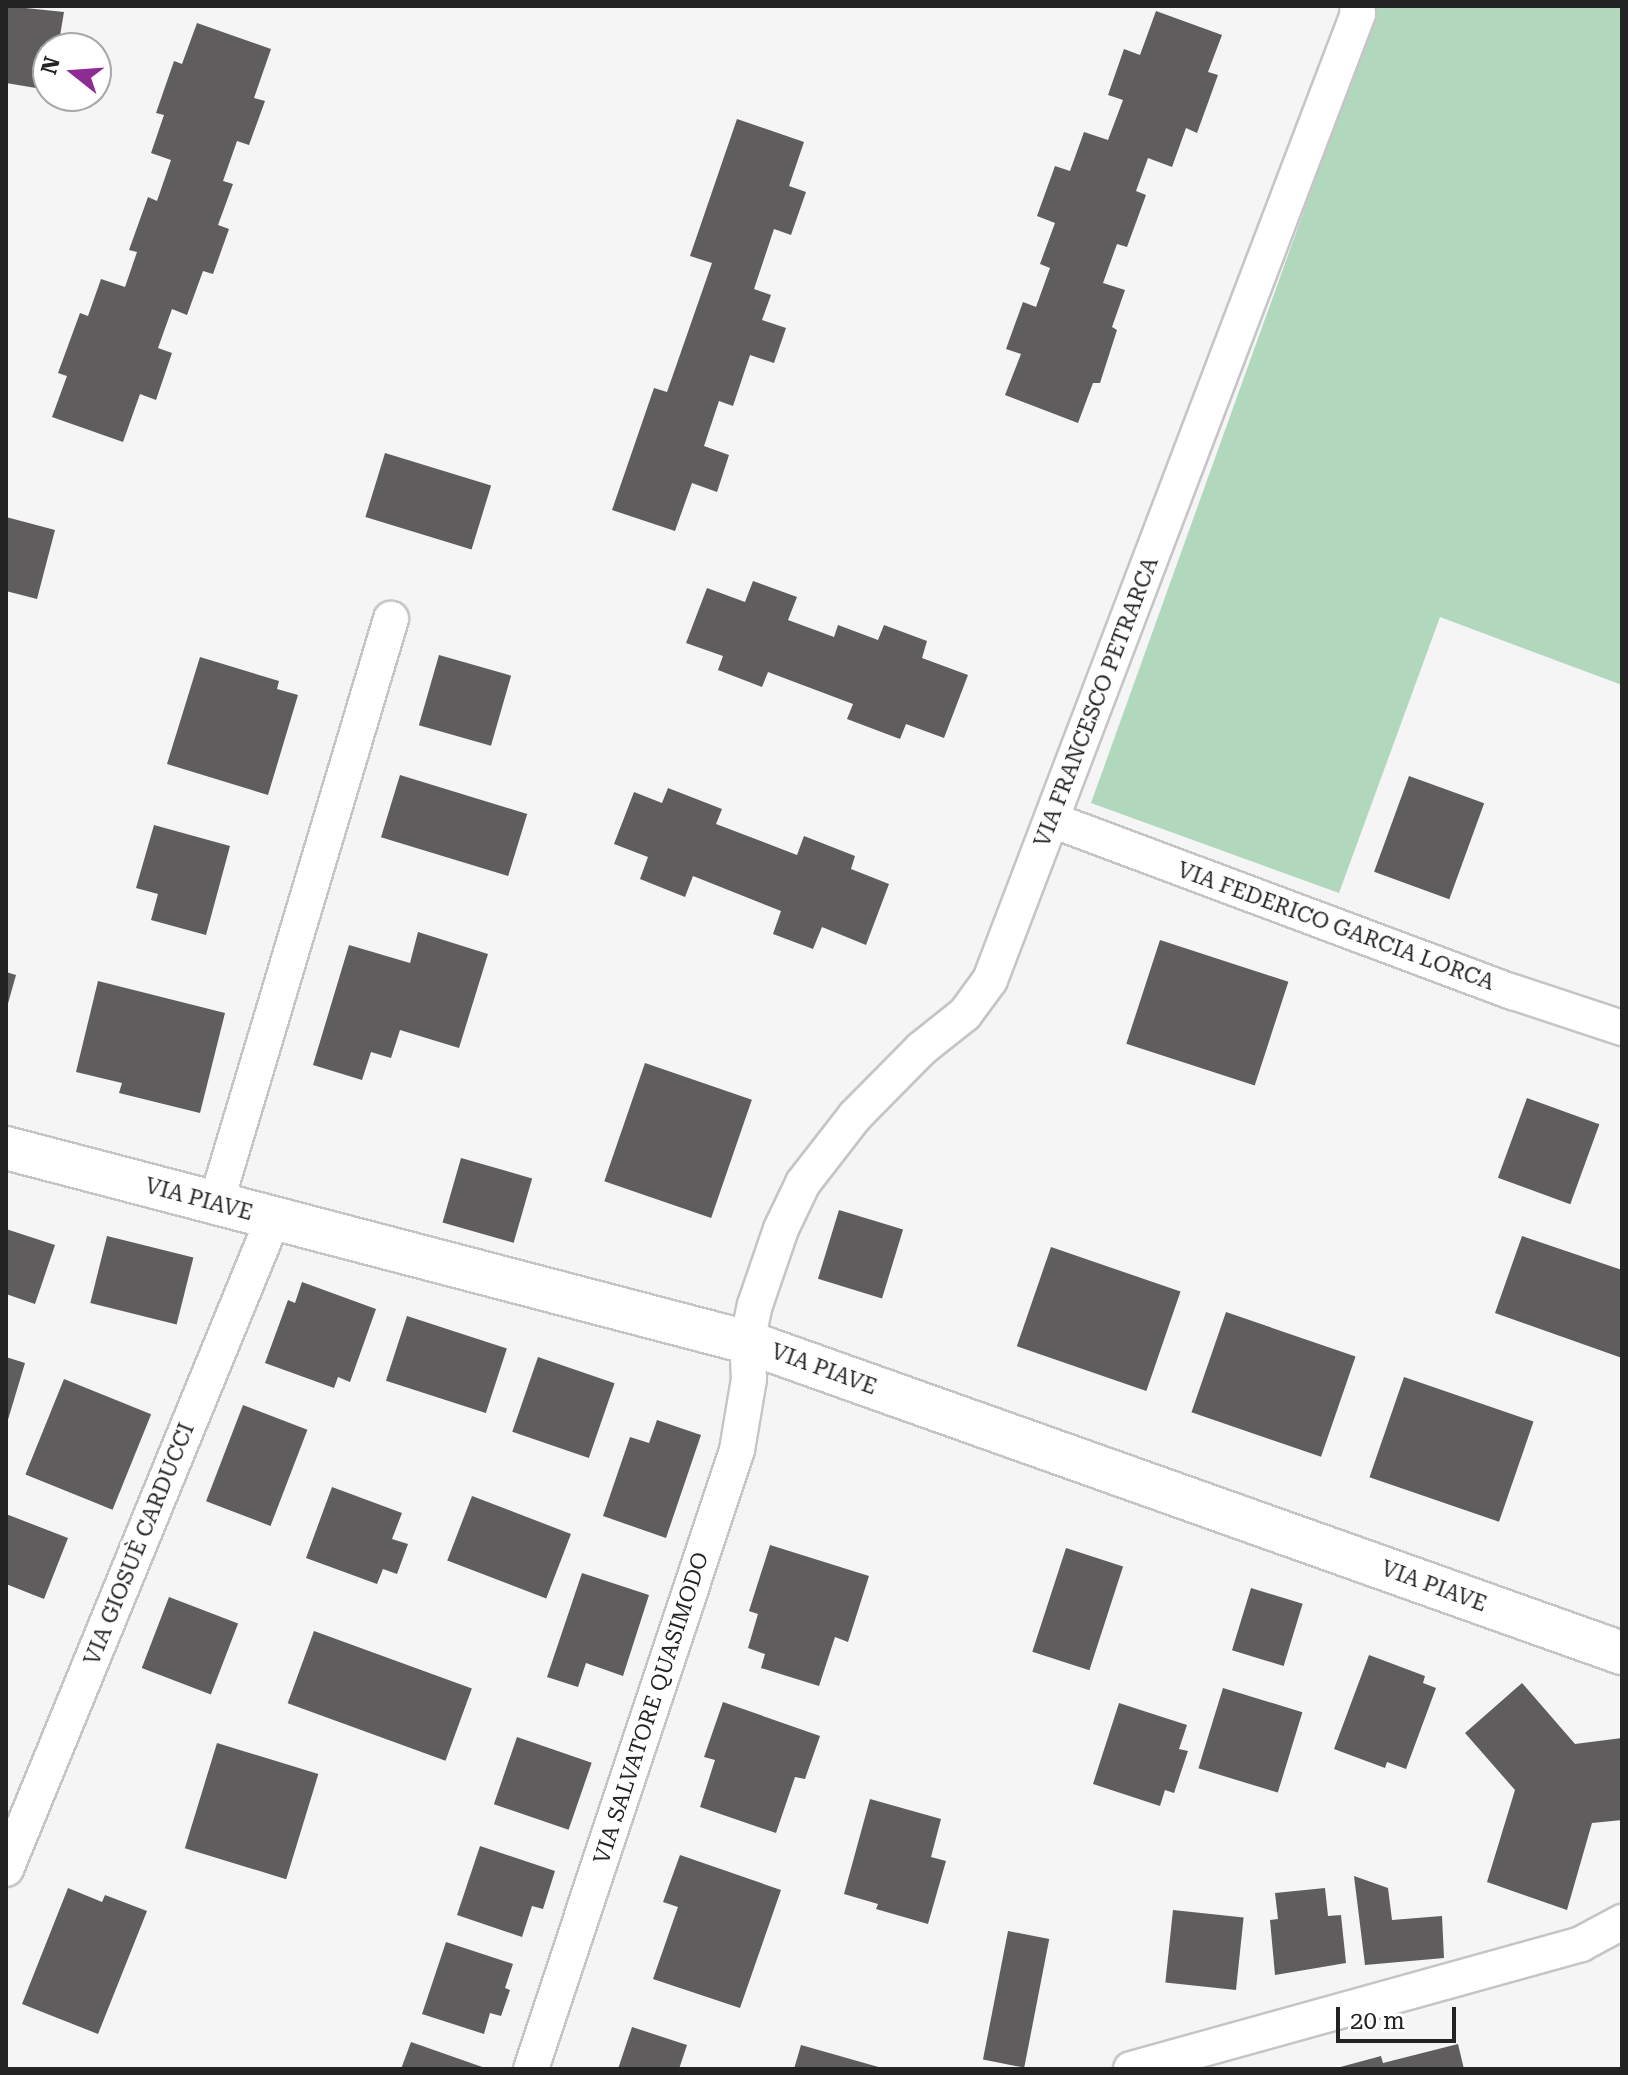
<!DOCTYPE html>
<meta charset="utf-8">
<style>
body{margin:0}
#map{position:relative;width:1628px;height:2075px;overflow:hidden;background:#f5f5f6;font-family:"Roboto Serif",serif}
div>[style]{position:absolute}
.green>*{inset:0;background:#b1d7bd}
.building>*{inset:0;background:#5f5d5d;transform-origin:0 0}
.roads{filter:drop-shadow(2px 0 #c5c5c7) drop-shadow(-2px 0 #c5c5c7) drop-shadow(0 2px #c5c5c7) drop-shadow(0 -2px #c5c5c7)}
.minor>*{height:34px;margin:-17px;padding:0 17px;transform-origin:17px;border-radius:17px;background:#fff}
.tertiary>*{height:42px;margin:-21px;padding:0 21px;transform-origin:21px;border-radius:21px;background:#fff}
span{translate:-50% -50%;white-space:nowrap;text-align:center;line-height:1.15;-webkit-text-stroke:8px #fff;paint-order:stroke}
.street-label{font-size:22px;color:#232324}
.frame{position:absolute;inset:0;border:8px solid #232324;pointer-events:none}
.north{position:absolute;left:32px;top:32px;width:80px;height:80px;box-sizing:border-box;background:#fff;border:2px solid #a7a7a7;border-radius:50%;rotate:287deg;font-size:22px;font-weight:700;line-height:32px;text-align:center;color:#232324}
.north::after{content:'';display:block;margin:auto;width:28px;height:36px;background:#8d2c95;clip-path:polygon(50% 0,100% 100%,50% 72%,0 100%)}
.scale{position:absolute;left:1336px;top:2007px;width:120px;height:36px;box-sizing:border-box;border:4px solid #232324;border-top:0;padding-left:10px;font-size:24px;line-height:28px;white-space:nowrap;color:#232324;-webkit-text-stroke:6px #fff;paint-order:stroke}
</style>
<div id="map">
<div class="green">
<i style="clip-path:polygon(1366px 6px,1622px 6px,1622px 685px,1440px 617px,1339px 893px,1091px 803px,1356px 66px)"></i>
</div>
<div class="building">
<i style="clip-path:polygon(6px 6px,64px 12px,58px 48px,48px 48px,48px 90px,6px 83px)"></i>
<i style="clip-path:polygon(1156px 11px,1222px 35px,1208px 72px,1218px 75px,1197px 133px,1186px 128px,1172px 167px,1148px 158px,1136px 191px,1146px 195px,1127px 247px,1117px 244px,1103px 283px,1125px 290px,1112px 327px,1117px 330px,1100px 383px,1093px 383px,1078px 423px,1005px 395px,1021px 354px,1006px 349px,1023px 302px,1036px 307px,1050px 268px,1040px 264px,1055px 223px,1037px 216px,1055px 166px,1070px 171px,1084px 132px,1108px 140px,1123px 100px,1108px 95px,1124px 49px,1140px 55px)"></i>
<i style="clip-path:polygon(197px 23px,271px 49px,254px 98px,265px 101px,249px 145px,237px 141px,223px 181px,233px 184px,218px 225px,229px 229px,213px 274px,203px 271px,187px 315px,172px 309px,158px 348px,172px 353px,156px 400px,140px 394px,123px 442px,52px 417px,67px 376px,58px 373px,80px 313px,88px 316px,101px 279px,125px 287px,137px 252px,129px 250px,148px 197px,157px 201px,171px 160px,151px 153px,164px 115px,156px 113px,174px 61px,182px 64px)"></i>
<i style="clip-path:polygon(737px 119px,804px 142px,789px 186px,806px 192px,791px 235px,774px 229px,754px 289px,771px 295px,762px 320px,786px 328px,774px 363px,750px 355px,733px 406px,719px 401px,704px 446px,729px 455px,717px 492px,692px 483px,675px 531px,612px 510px,654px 388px,667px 392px,712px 263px,690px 256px)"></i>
<i style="left:385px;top:453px;width:111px;height:67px;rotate:17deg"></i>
<i style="clip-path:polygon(6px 517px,55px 530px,37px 599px,6px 591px)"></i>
<i style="clip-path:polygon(753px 581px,797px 597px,788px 620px,834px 637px,838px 625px,878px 640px,884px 625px,927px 641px,922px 658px,968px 675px,944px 738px,906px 724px,900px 739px,847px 719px,853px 704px,768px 672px,762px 687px,718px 670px,723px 656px,686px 643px,707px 588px,745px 602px)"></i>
<i style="left:439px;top:655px;width:75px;height:73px;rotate:16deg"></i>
<i style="clip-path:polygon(200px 657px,279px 681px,277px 689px,298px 695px,268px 795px,167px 764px)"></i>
<i style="left:400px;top:775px;width:133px;height:65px;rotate:17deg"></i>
<i style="left:1409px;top:776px;width:80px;height:102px;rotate:20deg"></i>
<i style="clip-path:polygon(668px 788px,722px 809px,716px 824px,797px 855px,804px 836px,855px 856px,851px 869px,889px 884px,866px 945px,822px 927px,813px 949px,773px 934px,781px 911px,693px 876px,685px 897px,640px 879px,648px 857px,614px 844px,634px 792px,662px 803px)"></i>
<i style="clip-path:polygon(154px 825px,230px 846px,206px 935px,151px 920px,158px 894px,136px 888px)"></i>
<i style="clip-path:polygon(418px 932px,488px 954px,459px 1048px,400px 1030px,391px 1058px,371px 1052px,362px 1080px,313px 1065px,349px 945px,410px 963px)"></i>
<i style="left:1160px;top:940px;width:135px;height:109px;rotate:18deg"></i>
<i style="clip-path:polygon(6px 972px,16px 975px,7px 1007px,6px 1007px)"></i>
<i style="clip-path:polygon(98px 981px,225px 1013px,200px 1113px,119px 1093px,122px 1083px,76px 1072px)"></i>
<i style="left:645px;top:1063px;width:113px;height:125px;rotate:19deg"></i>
<i style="left:1527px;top:1098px;width:77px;height:85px;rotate:20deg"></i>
<i style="left:461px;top:1158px;width:74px;height:67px;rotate:16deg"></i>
<i style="left:839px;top:1210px;width:67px;height:72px;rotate:17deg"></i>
<i style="clip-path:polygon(6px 1229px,55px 1245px,35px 1304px,6px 1294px)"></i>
<i style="left:107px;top:1236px;width:89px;height:69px;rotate:14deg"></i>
<i style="clip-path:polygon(1522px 1236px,1622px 1270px,1622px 1358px,1495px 1313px)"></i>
<i style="left:1051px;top:1247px;width:137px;height:105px;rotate:19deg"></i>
<i style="clip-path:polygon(302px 1282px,376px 1309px,350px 1382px,338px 1377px,334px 1388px,265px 1363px,288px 1300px,295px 1303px)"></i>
<i style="left:1226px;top:1312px;width:137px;height:106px;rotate:19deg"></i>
<i style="left:407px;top:1316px;width:105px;height:68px;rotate:18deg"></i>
<i style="clip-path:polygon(6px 1357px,25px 1363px,7px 1423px,6px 1422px)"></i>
<i style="left:538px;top:1357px;width:81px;height:79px;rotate:19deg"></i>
<i style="left:1404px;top:1377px;width:137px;height:106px;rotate:19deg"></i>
<i style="left:64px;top:1379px;width:94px;height:103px;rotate:22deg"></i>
<i style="left:243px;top:1405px;width:69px;height:103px;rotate:21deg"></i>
<i style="clip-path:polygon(657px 1420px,701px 1435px,666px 1538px,603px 1516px,630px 1437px,649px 1443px)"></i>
<i style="clip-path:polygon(332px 1487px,402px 1513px,392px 1539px,408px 1544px,397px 1574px,383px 1569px,377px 1584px,306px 1558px)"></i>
<i style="left:472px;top:1496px;width:106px;height:69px;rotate:21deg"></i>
<i style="clip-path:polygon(6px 1514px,68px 1538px,44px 1599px,6px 1584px)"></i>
<i style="clip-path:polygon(770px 1545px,869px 1576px,848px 1642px,835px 1637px,819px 1686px,761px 1668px,765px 1654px,748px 1648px,758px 1614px,749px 1611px)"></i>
<i style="left:1066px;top:1548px;width:60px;height:109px;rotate:18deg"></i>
<i style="clip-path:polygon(582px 1573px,649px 1595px,623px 1676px,586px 1663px,578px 1687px,547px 1677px)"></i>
<i style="left:1251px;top:1588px;width:54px;height:65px;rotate:17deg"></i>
<i style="left:169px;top:1597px;width:74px;height:76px;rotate:21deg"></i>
<i style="left:314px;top:1631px;width:168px;height:77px;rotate:20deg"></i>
<i style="clip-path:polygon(1369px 1655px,1425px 1676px,1423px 1683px,1436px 1688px,1406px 1769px,1387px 1762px,1385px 1768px,1334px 1749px)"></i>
<i style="clip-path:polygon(1522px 1683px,1575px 1744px,1622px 1738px,1622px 1820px,1592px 1823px,1567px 1910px,1487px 1882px,1515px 1790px,1465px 1733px)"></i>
<i style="left:1223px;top:1688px;width:83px;height:84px;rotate:17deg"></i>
<i style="clip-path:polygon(723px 1702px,820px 1736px,805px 1779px,795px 1777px,776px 1833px,700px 1807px,715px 1760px,704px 1757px)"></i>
<i style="clip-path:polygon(1119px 1703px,1187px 1725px,1179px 1749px,1188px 1751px,1174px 1793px,1165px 1790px,1160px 1806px,1093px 1784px)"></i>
<i style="left:517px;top:1737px;width:79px;height:71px;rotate:19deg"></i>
<i style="left:217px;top:1743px;width:106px;height:110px;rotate:17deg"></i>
<i style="clip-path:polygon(870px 1799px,941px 1819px,931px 1857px,946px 1861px,928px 1924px,876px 1909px,878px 1904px,844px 1894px)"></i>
<i style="clip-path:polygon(480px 1846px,555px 1871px,543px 1909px,532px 1906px,522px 1937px,457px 1915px)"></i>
<i style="clip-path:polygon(680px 1855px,781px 1890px,740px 2008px,653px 1979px,678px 1907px,663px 1902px)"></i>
<i style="clip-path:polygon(1354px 1876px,1388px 1888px,1392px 1920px,1442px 1916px,1444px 1958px,1365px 1965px)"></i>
<i style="clip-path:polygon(68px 1888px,102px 1902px,105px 1895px,147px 1911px,98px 2034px,22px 2004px)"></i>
<i style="clip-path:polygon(1325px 1888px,1328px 1916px,1341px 1915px,1346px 1963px,1275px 1975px,1270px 1920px,1278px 1919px,1275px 1893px)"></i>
<i style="left:1173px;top:1910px;width:71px;height:73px;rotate:6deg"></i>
<i style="left:1008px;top:1931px;width:42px;height:131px;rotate:11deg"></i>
<i style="clip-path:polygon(446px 1942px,513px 1964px,505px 1988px,510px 1990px,501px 2016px,490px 2013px,484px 2034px,422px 2014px)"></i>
<i style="clip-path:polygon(632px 2027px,687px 2045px,679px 2069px,618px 2069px)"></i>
<i style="clip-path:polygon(411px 2042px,488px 2069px,401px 2069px)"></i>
<i style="clip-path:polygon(1458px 2044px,1464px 2069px,1333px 2069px,1381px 2056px,1383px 2063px)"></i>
<i style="clip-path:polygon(801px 2045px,882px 2068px,882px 2069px,794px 2069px)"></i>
</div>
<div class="roads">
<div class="minor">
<i style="left:1052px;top:820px;width:492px;rotate:20.5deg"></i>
<i style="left:1513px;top:992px;width:115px;rotate:18.3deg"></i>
<i style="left:216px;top:1203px;width:610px;rotate:-73.32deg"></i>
<i style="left:6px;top:1869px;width:703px;rotate:-67.67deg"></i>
<i style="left:531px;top:2069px;width:652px;rotate:-71.59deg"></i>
<i style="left:737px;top:1450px;width:72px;rotate:-80.4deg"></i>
<i style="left:749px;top:1379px;width:37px;rotate:-93deg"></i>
<i style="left:747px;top:1342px;width:38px;rotate:-78deg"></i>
<i style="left:755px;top:1305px;width:80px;rotate:-71.1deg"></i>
<i style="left:781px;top:1229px;width:51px;rotate:-64.4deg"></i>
<i style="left:803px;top:1183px;width:85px;rotate:-52.2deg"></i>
<i style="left:855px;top:1116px;width:94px;rotate:-45.4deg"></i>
<i style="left:921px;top:1049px;width:56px;rotate:-38.5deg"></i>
<i style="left:965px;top:1014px;width:42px;rotate:-53.7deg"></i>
<i style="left:990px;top:980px;width:1034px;rotate:-69.15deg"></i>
<i style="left:1358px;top:14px;width:8px;rotate:-97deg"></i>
<i style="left:1131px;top:2069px;width:467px;rotate:-15.5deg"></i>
<i style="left:1581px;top:1944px;width:47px;rotate:-28.2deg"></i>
</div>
<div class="tertiary">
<i style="left:6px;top:1148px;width:766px;rotate:14.67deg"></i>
<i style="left:747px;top:1342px;width:929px;rotate:19.57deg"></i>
</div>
</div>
<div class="street-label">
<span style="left:1096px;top:702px;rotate:-69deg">VIA FRANCESCO PETRARCA</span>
<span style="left:1336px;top:926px;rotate:20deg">VIA FEDERICO GARCIA LORCA</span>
<span style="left:199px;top:1199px;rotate:15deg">VIA PIAVE</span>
<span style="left:824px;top:1369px;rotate:20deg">VIA PIAVE</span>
<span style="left:139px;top:1544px;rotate:-68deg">VIA GIOSUÈ CARDUCCI</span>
<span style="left:1434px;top:1586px;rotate:20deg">VIA PIAVE</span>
<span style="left:651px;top:1708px;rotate:-72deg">VIA SALVATORE QUASIMODO</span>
</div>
<div class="frame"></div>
<div class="north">N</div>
<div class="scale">20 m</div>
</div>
